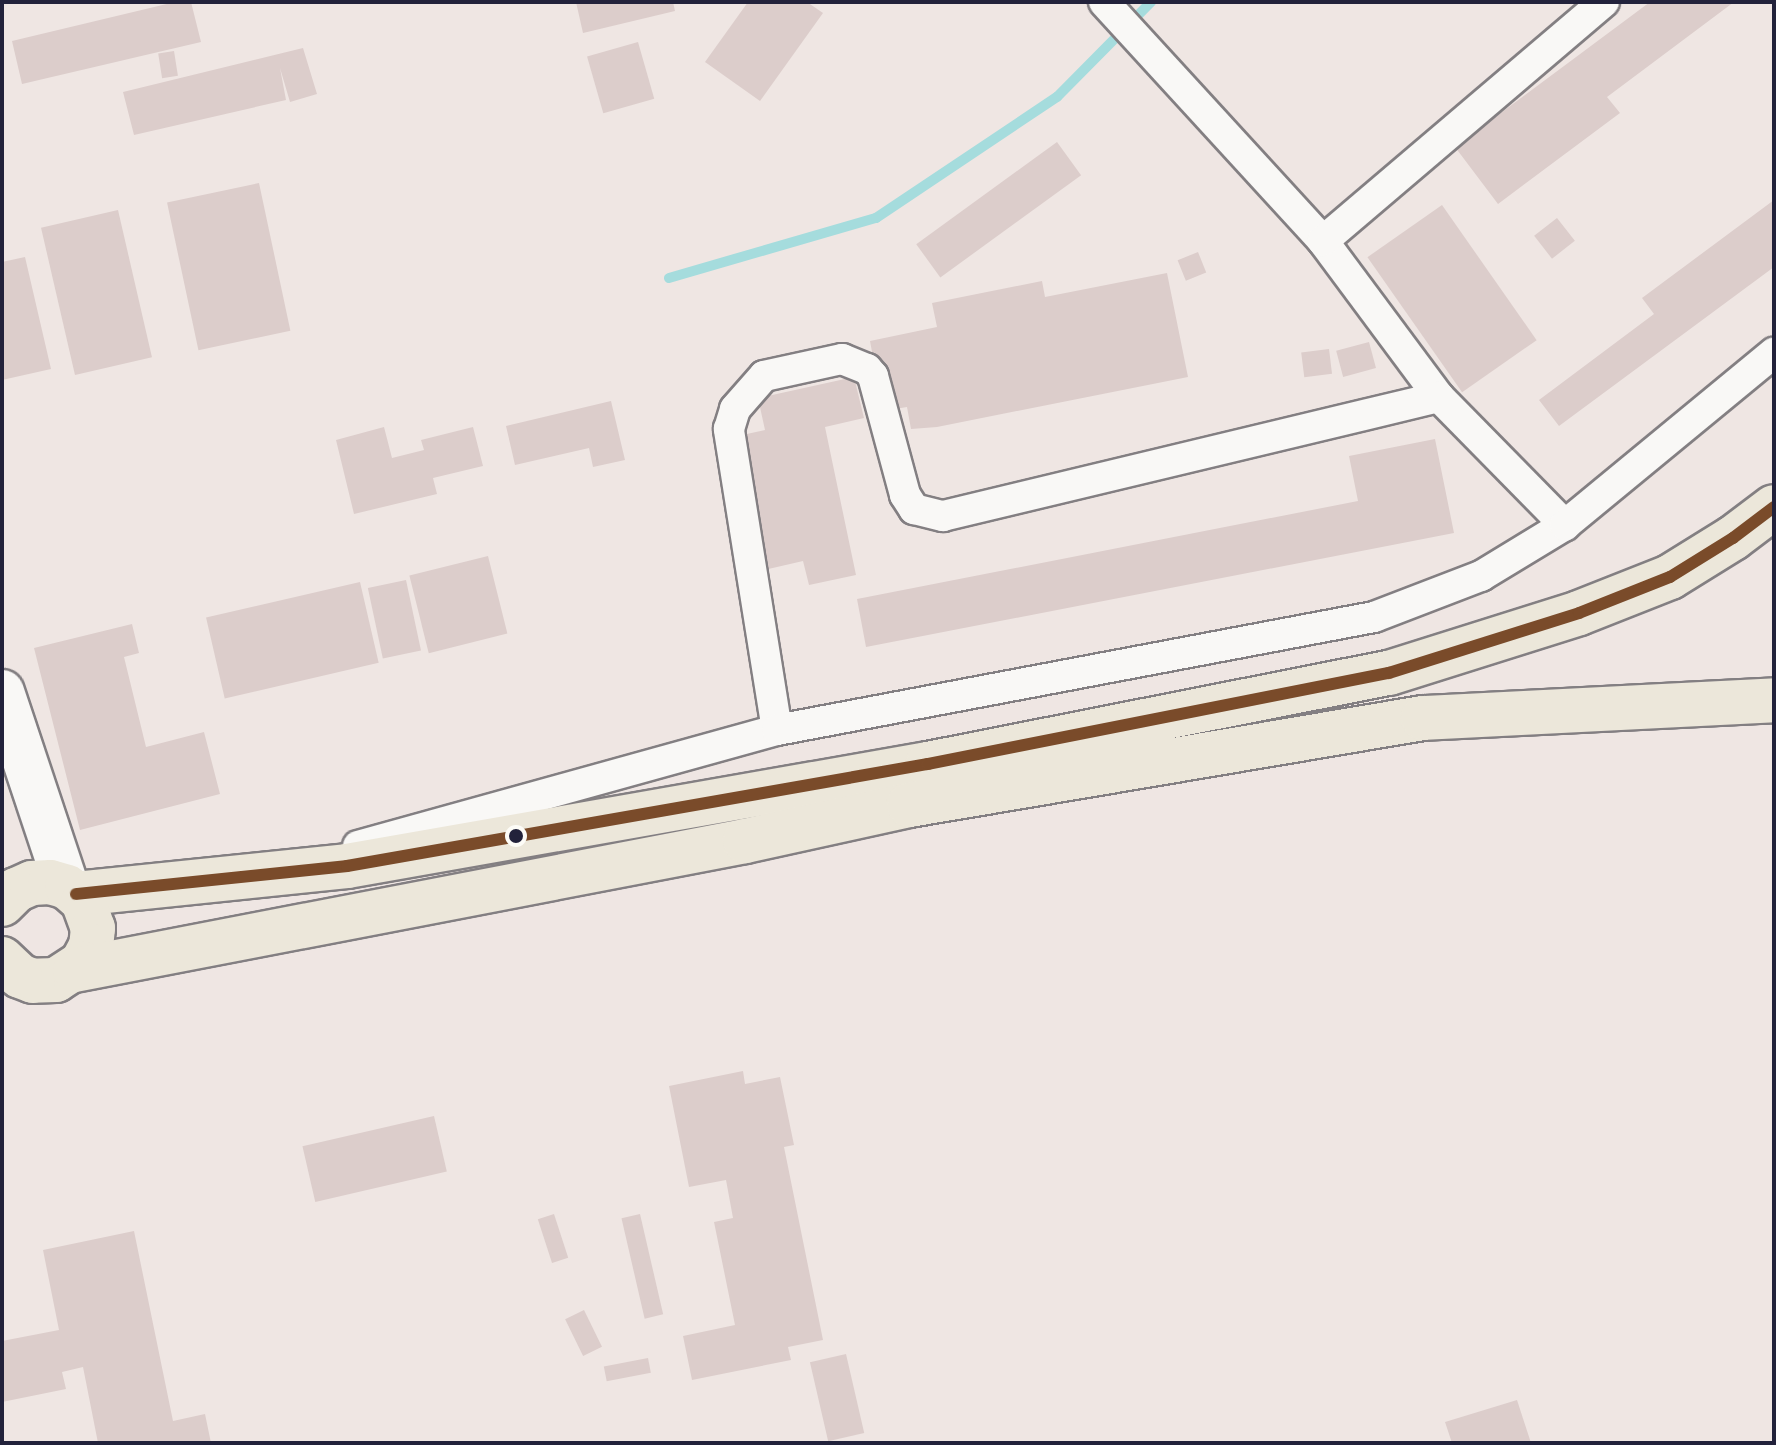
<!DOCTYPE html>
<style>
body{margin:0}
#map{position:relative;width:1776px;height:1445px;overflow:hidden;background:#efe6e3;font-family:"Architects Daughter",sans-serif}
div>[style]{position:absolute}
.stream>*{height:10px;margin:-5px;padding:0 5px;transform-origin:5px;border-radius:5px;background:#a5dcdd}
.building>*{inset:0;background:#dccdcb;transform-origin:0 0}
.roads{filter:drop-shadow(2px 0 #837f82) drop-shadow(-2px 0 #837f82) drop-shadow(0 2px #837f82) drop-shadow(0 -2px #837f82)}
.street>*{height:30px;margin:-15px;padding:0 15px;transform-origin:15px;border-radius:15px;background:#f9f8f6}
.secondary>*{height:44px;margin:-22px;padding:0 22px;transform-origin:22px;border-radius:22px;background:#f9f8f6}
.highway>*{height:44px;margin:-22px;padding:0 22px;transform-origin:22px;border-radius:22px;background:#ece7da}
.bus-1>*{height:12px;margin:-6px;padding:0 6px;transform-origin:6px;border-radius:6px;background:#7a4b2a}
.dots>*{width:22px;height:22px;translate:-50% -50%;box-sizing:border-box;border:4px solid #fdfcf7;border-radius:50%}
span{translate:-50% -50%;white-space:nowrap;text-align:center;line-height:1.15;-webkit-text-stroke:8px #fdfcf7;paint-order:stroke}
.frame{position:absolute;inset:0;border:4px solid #22223b;pointer-events:none}
</style>
<div id="map">
<div class="stream">
<i style="left:669px;top:278px;width:216px;rotate:-16.2deg"></i>
<i style="left:876px;top:218px;width:218px;rotate:-33.8deg"></i>
<i style="left:1057px;top:97px;width:134px;rotate:-45.3deg"></i>
</div>
<div class="building">
<i style="clip-path:polygon(175px 2px,191px 2px,201px 42px,22px 84px,12px 41px)"></i>
<i style="clip-path:polygon(576px 2px,673px 2px,675px 11px,583px 33px)"></i>
<i style="clip-path:polygon(748px 2px,807px 2px,823px 13px,760px 101px,705px 62px)"></i>
<i style="clip-path:polygon(1650px 2px,1734px 2px,1607px 97px,1620px 113px,1498px 204px,1455px 147px)"></i>
<i style="left:638px;top:42px;width:59px;height:53px;rotate:74deg"></i>
<i style="clip-path:polygon(303px 48px,317px 94px,290px 102px,280px 68px,286px 100px,134px 135px,123px 92px)"></i>
<i style="left:174px;top:51px;width:25px;height:16px;rotate:81deg"></i>
<i style="left:1057px;top:142px;width:41px;height:174px;rotate:54deg"></i>
<i style="left:259px;top:183px;width:151px;height:94px;rotate:78deg"></i>
<i style="clip-path:polygon(1774px 200px,1774px 267px,1559px 426px,1539px 400px,1654px 314px,1642px 298px)"></i>
<i style="left:1442px;top:205px;width:165px;height:91px;rotate:55deg"></i>
<i style="left:118px;top:210px;width:151px;height:79px;rotate:77deg"></i>
<i style="left:1557px;top:218px;width:29px;height:29px;rotate:52deg"></i>
<i style="left:1198px;top:252px;width:22px;height:22px;rotate:68deg"></i>
<i style="clip-path:polygon(25px 257px,51px 369px,2px 380px,2px 262px)"></i>
<i style="clip-path:polygon(1167px 273px,1188px 377px,937px 427px,911px 429px,907px 407px,883px 411px,870px 341px,937px 327px,932px 303px,1042px 281px,1045px 297px)"></i>
<i style="left:1369px;top:342px;width:27px;height:34px;rotate:75deg"></i>
<i style="left:1329px;top:349px;width:25px;height:28px;rotate:83deg"></i>
<i style="clip-path:polygon(854px 377px,864px 418px,825px 427px,856px 575px,809px 585px,803px 561px,764px 570px,733px 437px,765px 430px,758px 398px)"></i>
<i style="clip-path:polygon(611px 401px,625px 460px,593px 467px,589px 448px,515px 465px,506px 426px)"></i>
<i style="clip-path:polygon(384px 427px,392px 458px,424px 450px,421px 440px,473px 427px,483px 466px,433px 478px,437px 494px,354px 514px,336px 440px)"></i>
<i style="clip-path:polygon(1435px 439px,1454px 533px,866px 647px,857px 599px,1358px 501px,1349px 456px)"></i>
<i style="left:488px;top:556px;width:80px;height:81px;rotate:76deg"></i>
<i style="left:406px;top:580px;width:72px;height:39px;rotate:78deg"></i>
<i style="left:360px;top:582px;width:83px;height:158px;rotate:77deg"></i>
<i style="clip-path:polygon(132px 624px,139px 653px,124px 657px,146px 747px,204px 732px,220px 794px,80px 830px,34px 648px)"></i>
<i style="clip-path:polygon(743px 1071px,745px 1084px,780px 1077px,794px 1145px,784px 1147px,823px 1340px,788px 1347px,791px 1360px,692px 1380px,683px 1336px,735px 1325px,714px 1222px,733px 1218px,726px 1180px,689px 1187px,669px 1086px)"></i>
<i style="left:434px;top:1116px;width:57px;height:135px;rotate:77deg"></i>
<i style="left:554px;top:1214px;width:46px;height:17px;rotate:72deg"></i>
<i style="left:640px;top:1214px;width:103px;height:19px;rotate:77deg"></i>
<i style="clip-path:polygon(134px 1231px,173px 1421px,205px 1414px,211px 1443px,98px 1443px,83px 1367px,62px 1372px,66px 1389px,2px 1402px,2px 1341px,59px 1330px,43px 1250px)"></i>
<i style="left:584px;top:1310px;width:41px;height:21px;rotate:64deg"></i>
<i style="left:846px;top:1354px;width:81px;height:37px;rotate:77deg"></i>
<i style="left:648px;top:1358px;width:15px;height:45px;rotate:79deg"></i>
<i style="clip-path:polygon(1517px 1400px,1531px 1443px,1452px 1443px,1445px 1422px)"></i>
</div>
<div class="roads">
<div class="street">
<i style="left:1104px;top:2px;width:324px;rotate:47.5deg"></i>
<i style="left:1323px;top:241px;width:194px;rotate:53.4deg"></i>
<i style="left:1439px;top:397px;width:180px;rotate:45.5deg"></i>
<i style="left:1323px;top:241px;width:369px;rotate:-40.4deg"></i>
<i style="left:777px;top:730px;width:305px;rotate:-99.1deg"></i>
<i style="left:729px;top:429px;width:21px;rotate:-73deg"></i>
<i style="left:735px;top:409px;width:44px;rotate:-48.7deg"></i>
<i style="left:764px;top:376px;width:80px;rotate:-12.3deg"></i>
<i style="left:842px;top:359px;width:27px;rotate:22deg"></i>
<i style="left:867px;top:369px;width:9px;rotate:49deg"></i>
<i style="left:873px;top:376px;width:123px;rotate:74.9deg"></i>
<i style="left:905px;top:495px;width:17px;rotate:57deg"></i>
<i style="left:914px;top:509px;width:30px;rotate:14deg"></i>
<i style="left:943px;top:516px;width:510px;rotate:-13.49deg"></i>
<i style="left:358px;top:846px;width:435px;rotate:-15.5deg"></i>
<i style="left:777px;top:730px;width:608px;rotate:-10.72deg"></i>
<i style="left:1374px;top:617px;width:115px;rotate:-21deg"></i>
<i style="left:1481px;top:576px;width:98px;rotate:-31.3deg"></i>
<i style="left:1565px;top:525px;width:271px;rotate:-39.5deg"></i>
</div>
<div class="secondary">
<i style="left:2px;top:692px;width:206px;rotate:71.6deg"></i>
</div>
<div class="highway">
<i style="left:76px;top:894px;width:272px;rotate:-5.9deg"></i>
<i style="left:347px;top:866px;width:590px;rotate:-9.96deg"></i>
<i style="left:928px;top:764px;width:470px;rotate:-11.2deg"></i>
<i style="left:1389px;top:673px;width:199px;rotate:-17.5deg"></i>
<i style="left:1579px;top:613px;width:98px;rotate:-21.6deg"></i>
<i style="left:1670px;top:577px;width:74px;rotate:-31.8deg"></i>
<i style="left:1733px;top:538px;width:51px;rotate:-37.1deg"></i>
<i style="left:2px;top:904px;width:20px;rotate:-45deg"></i>
<i style="left:16px;top:890px;width:17px;rotate:-24deg"></i>
<i style="left:32px;top:883px;width:18px;rotate:-3deg"></i>
<i style="left:50px;top:882px;width:18px;rotate:16deg"></i>
<i style="left:67px;top:887px;width:21px;rotate:41deg"></i>
<i style="left:83px;top:901px;width:29px;rotate:70deg"></i>
<i style="left:93px;top:928px;width:18px;rotate:96deg"></i>
<i style="left:91px;top:946px;width:19px;rotate:118deg"></i>
<i style="left:82px;top:963px;width:31px;rotate:147deg"></i>
<i style="left:56px;top:980px;width:23px;rotate:178deg"></i>
<i style="left:33px;top:981px;width:14px;rotate:-159deg"></i>
<i style="left:20px;top:976px;width:25px;rotate:-137deg"></i>
<i style="left:75px;top:970px;width:682px;rotate:-10.9deg"></i>
<i style="left:745px;top:841px;width:168px;rotate:-12.4deg"></i>
<i style="left:909px;top:805px;width:521px;rotate:-9.61deg"></i>
<i style="left:1423px;top:718px;width:351px;rotate:-2.9deg"></i>
</div>
</div>
<div class="bus-1">
<i style="left:76px;top:894px;width:272px;rotate:-5.9deg"></i>
<i style="left:347px;top:866px;width:590px;rotate:-9.96deg"></i>
<i style="left:928px;top:764px;width:470px;rotate:-11.2deg"></i>
<i style="left:1389px;top:673px;width:199px;rotate:-17.5deg"></i>
<i style="left:1579px;top:613px;width:98px;rotate:-21.6deg"></i>
<i style="left:1670px;top:577px;width:74px;rotate:-31.8deg"></i>
<i style="left:1733px;top:538px;width:51px;rotate:-37.1deg"></i>
</div>
<div class="dots">
<i style="left:516px;top:836px;background:#22223b"></i>
</div>
<div class="frame"></div>
</div>
